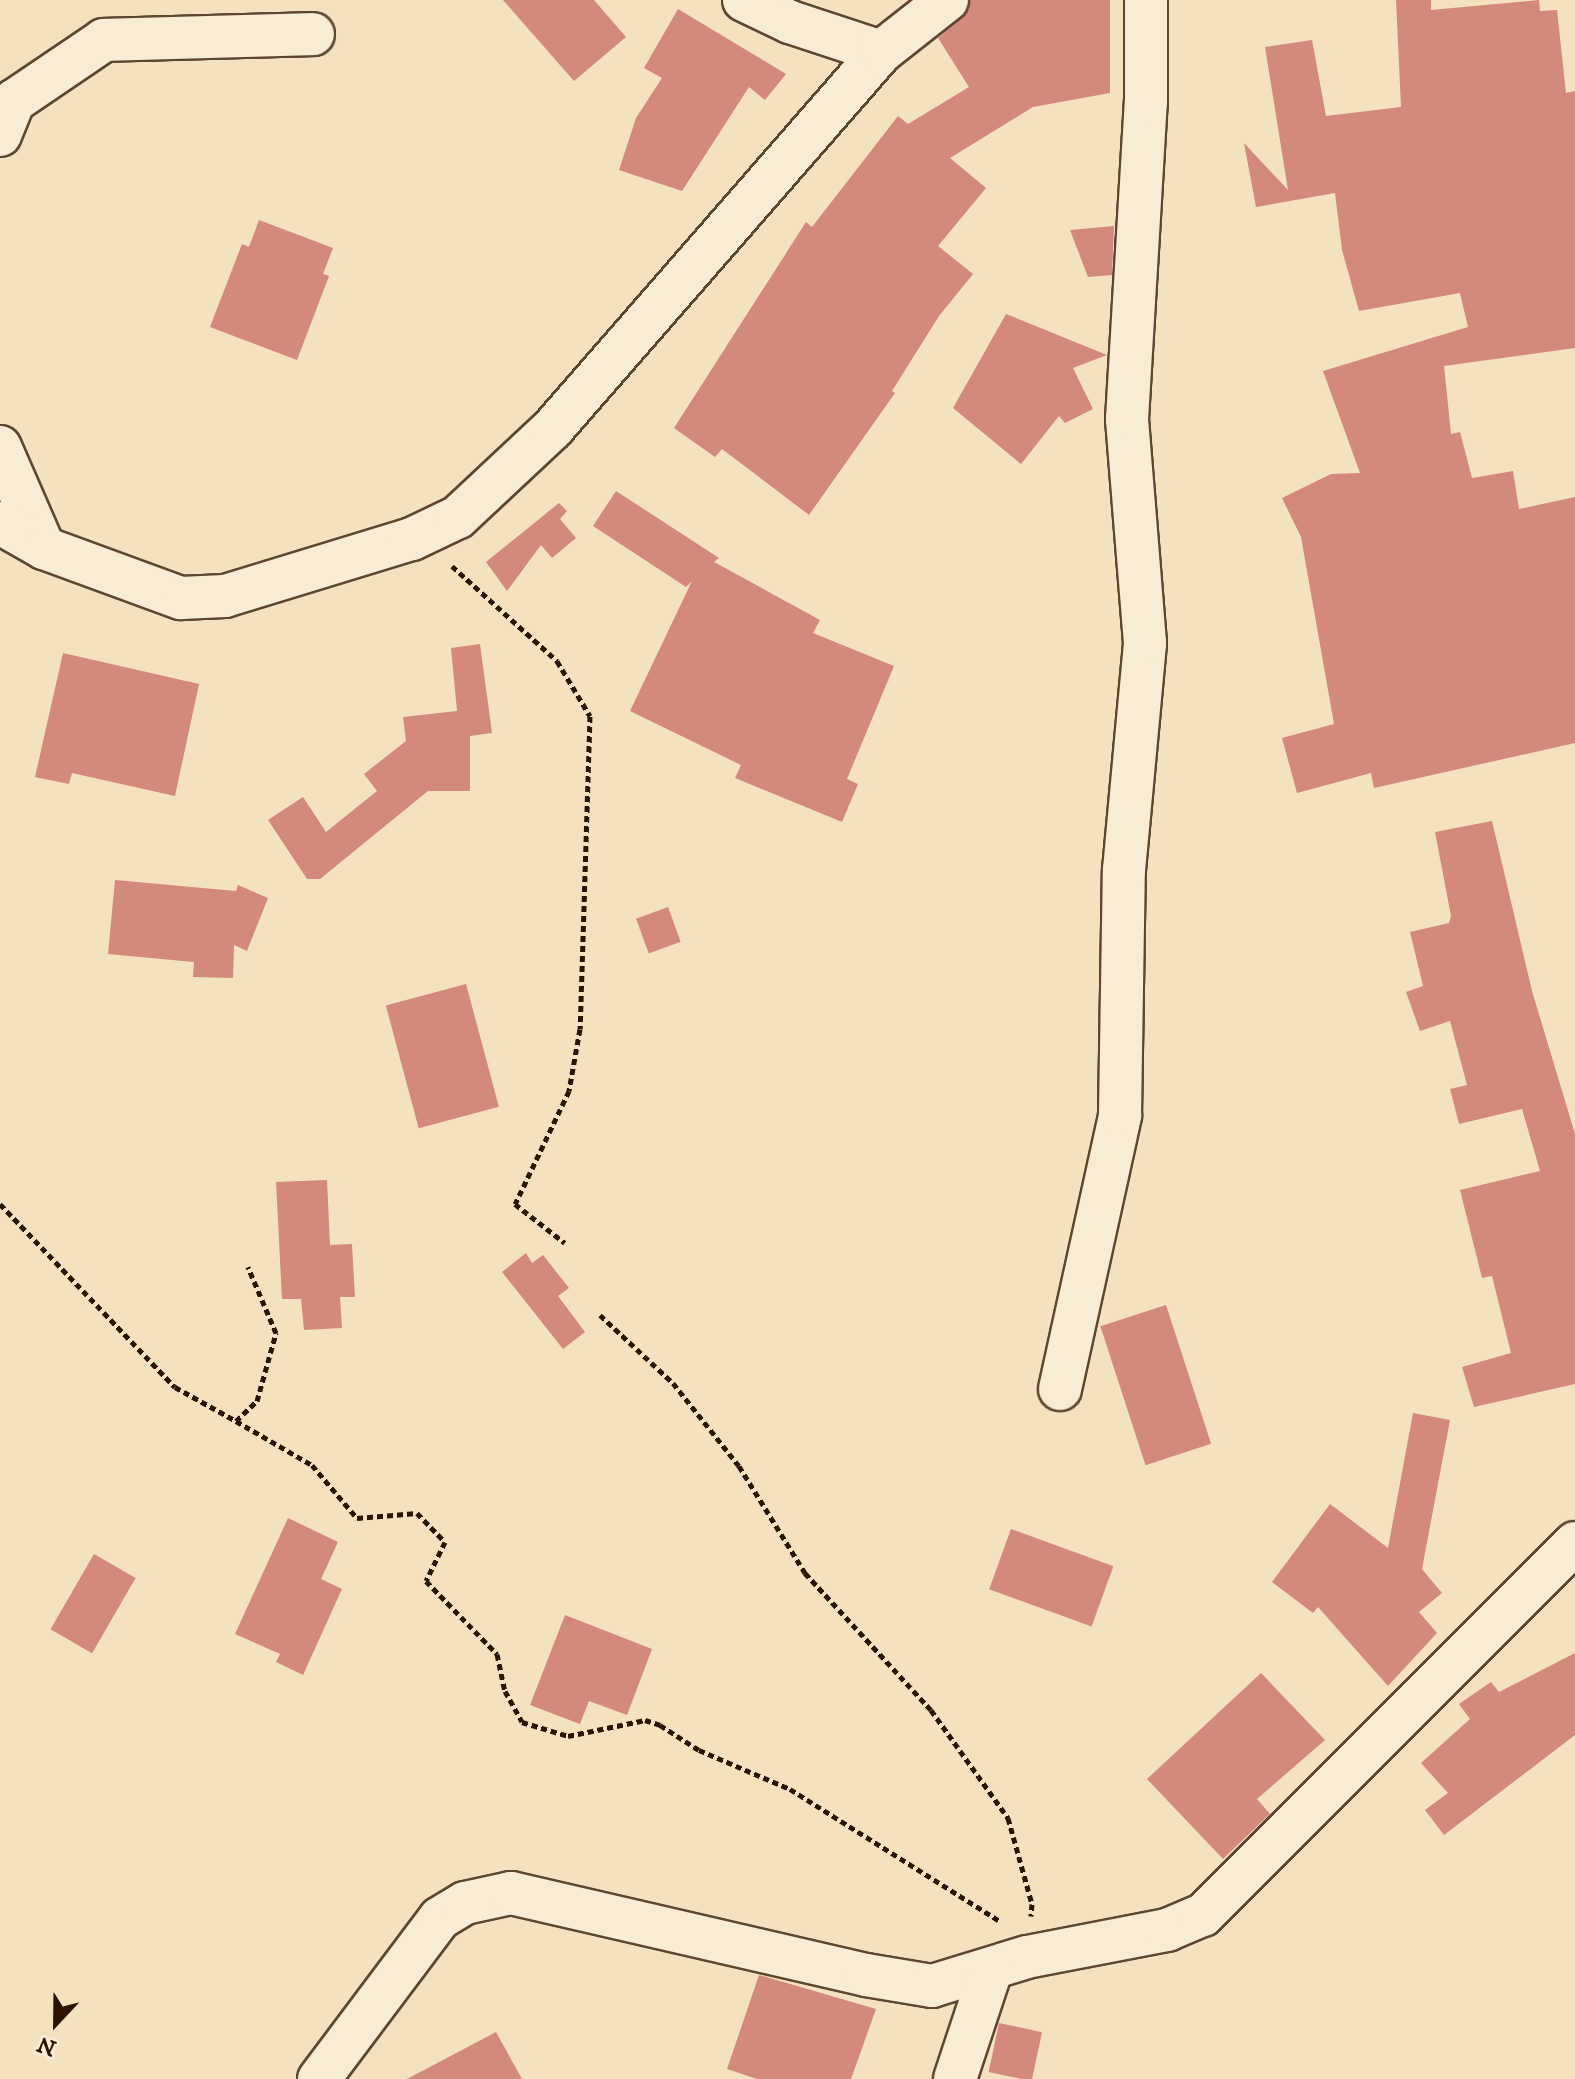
<!DOCTYPE html>
<style>
body{margin:0}
#map{position:relative;width:1575px;height:2079px;overflow:hidden;background:#f4e1be;font-family:"IM FELL DW Pica",serif}
div>[style]{position:absolute}
.building>*{inset:0;background:#d3897c;transform-origin:0 0}
.path>*{height:5px;margin-top:-2.5px;transform-origin:0;background:repeating-linear-gradient(90deg,#2d1200 0 6px,transparent 0 10px)}
.roads{filter:drop-shadow(2px 0 #5f4630) drop-shadow(-2px 0 #5f4630) drop-shadow(0 2px #5f4630) drop-shadow(0 -2px #5f4630)}
.minor>*{height:42px;margin:-21px;padding:0 21px;transform-origin:21px;border-radius:21px;background:#f8ecd5}
span{translate:-50% -50%;white-space:nowrap;text-align:center;line-height:1.15;-webkit-text-stroke:6px #f8ecd5;paint-order:stroke}
.north{position:absolute;left:16px;top:1983px;width:80px;height:80px;-webkit-text-stroke:6px #f8ecd5;paint-order:stroke;rotate:202deg;font-size:22px;font-weight:700;line-height:32px;text-align:center;color:#2d1200}
.north::after{content:'';display:block;margin:auto;width:28px;height:36px;background:#2d1200;clip-path:polygon(50% 0,100% 100%,50% 72%,0 100%)}
</style>
<div id="map">
<div class="building">
<i style="clip-path:polygon(503px 0,594px 0,626px 37px,574px 81px)"></i>
<i style="clip-path:polygon(970px 0,1110px 0,1110px 93px,1033px 107px,950px 158px,986px 188px,938px 246px,973px 274px,939px 316px,892px 391px,895px 393px,809px 515px,722px 449px,715px 457px,674px 428px,806px 222px,812px 227px,898px 116px,908px 124px,969px 87px,938px 38px,962px 18px)"></i>
<i style="clip-path:polygon(1396px 0,1431px 0,1431px 10px,1539px 0,1540px 11px,1557px 10px,1566px 93px,1575px 91px,1575px 348px,1444px 366px,1451px 434px,1460px 432px,1472px 478px,1513px 471px,1519px 509px,1575px 497px,1575px 743px,1374px 788px,1371px 773px,1297px 793px,1282px 738px,1334px 724px,1301px 537px,1282px 498px,1331px 474px,1360px 473px,1323px 371px,1468px 327px,1460px 293px,1359px 311px,1342px 250px,1335px 193px,1256px 207px,1244px 143px,1288px 190px,1265px 47px,1312px 40px,1326px 116px,1401px 107px)"></i>
<i style="clip-path:polygon(678px 9px,786px 74px,765px 100px,749px 87px,682px 191px,619px 170px,636px 118px,662px 78px,644px 68px)"></i>
<i style="clip-path:polygon(259px 220px,333px 248px,323px 274px,329px 276px,297px 360px,210px 327px,242px 244px,249px 247px)"></i>
<i style="clip-path:polygon(1114px 226px,1112px 275px,1088px 277px,1070px 230px)"></i>
<i style="clip-path:polygon(1006px 314px,1107px 355px,1073px 368px,1093px 409px,1065px 423px,1059px 416px,1021px 464px,953px 408px)"></i>
<i style="clip-path:polygon(616px 491px,719px 558px,714px 562px,820px 620px,813px 633px,894px 666px,847px 779px,858px 784px,842px 822px,735px 778px,741px 765px,630px 711px,692px 581px,686px 587px,593px 526px)"></i>
<i style="clip-path:polygon(559px 503px,567px 511px,560px 519px,576px 538px,552px 558px,541px 545px,507px 591px,486px 562px)"></i>
<i style="clip-path:polygon(480px 644px,492px 733px,470px 736px,470px 791px,428px 791px,320px 879px,307px 879px,268px 820px,303px 797px,326px 832px,377px 791px,364px 774px,406px 741px,403px 717px,457px 711px,451px 648px)"></i>
<i style="clip-path:polygon(63px 653px,199px 684px,175px 796px,72px 773px,69px 784px,35px 777px)"></i>
<i style="clip-path:polygon(1492px 821px,1532px 991px,1575px 1134px,1575px 1384px,1474px 1407px,1462px 1367px,1511px 1353px,1492px 1276px,1482px 1278px,1460px 1190px,1540px 1171px,1522px 1109px,1459px 1124px,1450px 1089px,1467px 1085px,1450px 1021px,1420px 1031px,1406px 992px,1423px 986px,1410px 932px,1449px 923px,1451px 916px,1435px 832px)"></i>
<i style="clip-path:polygon(115px 880px,236px 891px,238px 885px,268px 898px,247px 951px,234px 945px,233px 978px,193px 977px,194px 962px,108px 954px)"></i>
<i style="left:668px;top:907px;width:37px;height:34px;rotate:70deg"></i>
<i style="left:466px;top:984px;width:127px;height:83px;rotate:75deg"></i>
<i style="clip-path:polygon(327px 1180px,330px 1245px,352px 1244px,355px 1297px,340px 1297px,342px 1328px,304px 1330px,301px 1299px,282px 1299px,276px 1182px)"></i>
<i style="clip-path:polygon(526px 1253px,532px 1263px,543px 1255px,569px 1288px,558px 1296px,585px 1332px,563px 1349px,502px 1272px)"></i>
<i style="left:1166px;top:1305px;width:146px;height:69px;rotate:72deg"></i>
<i style="clip-path:polygon(1413px 1413px,1450px 1420px,1422px 1569px,1442px 1593px,1419px 1612px,1437px 1633px,1388px 1686px,1318px 1607px,1313px 1613px,1272px 1582px,1330px 1504px,1388px 1548px)"></i>
<i style="clip-path:polygon(288px 1518px,338px 1542px,321px 1579px,342px 1589px,303px 1675px,276px 1662px,280px 1654px,235px 1634px)"></i>
<i style="left:1011px;top:1529px;width:109px;height:64px;rotate:20deg"></i>
<i style="left:94px;top:1554px;width:48px;height:87px;rotate:30deg"></i>
<i style="clip-path:polygon(565px 1615px,652px 1649px,627px 1715px,589px 1701px,580px 1724px,530px 1705px)"></i>
<i style="clip-path:polygon(1575px 1653px,1575px 1735px,1444px 1835px,1425px 1810px,1448px 1793px,1421px 1763px,1470px 1719px,1459px 1704px,1491px 1682px,1499px 1692px)"></i>
<i style="clip-path:polygon(1261px 1673px,1325px 1740px,1257px 1799px,1270px 1814px,1223px 1859px,1147px 1779px)"></i>
<i style="clip-path:polygon(759px 1975px,876px 2009px,851px 2079px,757px 2079px,727px 2069px)"></i>
<i style="left:999px;top:2023px;width:44px;height:50px;rotate:12deg"></i>
<i style="clip-path:polygon(496px 2032px,522px 2079px,407px 2079px)"></i>
</div>
<div class="path">
<i style="left:452px;top:566px;width:142px;rotate:42.1deg"></i>
<i style="left:557px;top:661px;width:64px;rotate:59deg"></i>
<i style="left:590px;top:716px;width:313px;rotate:91.8deg"></i>
<i style="left:580px;top:1029px;width:63px;rotate:100.1deg"></i>
<i style="left:569px;top:1091px;width:125px;rotate:115.5deg"></i>
<i style="left:515px;top:1204px;width:63px;rotate:38deg"></i>
<i style="left:0;top:1204px;width:253px;rotate:46.3deg"></i>
<i style="left:175px;top:1387px;width:70px;rotate:29.1deg"></i>
<i style="left:236px;top:1421px;width:29px;rotate:-44deg"></i>
<i style="left:257px;top:1401px;width:71px;rotate:-74.4deg"></i>
<i style="left:276px;top:1333px;width:72px;rotate:-113deg"></i>
<i style="left:600px;top:1315px;width:100px;rotate:43deg"></i>
<i style="left:673px;top:1383px;width:106px;rotate:51.5deg"></i>
<i style="left:739px;top:1466px;width:126px;rotate:58.3deg"></i>
<i style="left:805px;top:1573px;width:186px;rotate:47.4deg"></i>
<i style="left:931px;top:1710px;width:133px;rotate:54.5deg"></i>
<i style="left:1008px;top:1818px;width:89px;rotate:74.4deg"></i>
<i style="left:1032px;top:1904px;width:12px;rotate:95deg"></i>
<i style="left:236px;top:1421px;width:88px;rotate:30.1deg"></i>
<i style="left:312px;top:1465px;width:70px;rotate:49.7deg"></i>
<i style="left:357px;top:1518px;width:60px;rotate:-4.8deg"></i>
<i style="left:417px;top:1513px;width:40px;rotate:46deg"></i>
<i style="left:445px;top:1542px;width:43px;rotate:116deg"></i>
<i style="left:426px;top:1581px;width:102px;rotate:45.8deg"></i>
<i style="left:497px;top:1654px;width:38px;rotate:78deg"></i>
<i style="left:505px;top:1691px;width:35px;rotate:61deg"></i>
<i style="left:522px;top:1722px;width:48px;rotate:16.9deg"></i>
<i style="left:568px;top:1736px;width:79px;rotate:-11.7deg"></i>
<i style="left:645px;top:1720px;width:16px;rotate:18deg"></i>
<i style="left:660px;top:1725px;width:46px;rotate:32.7deg"></i>
<i style="left:699px;top:1750px;width:99px;rotate:23.2deg"></i>
<i style="left:790px;top:1789px;width:248px;rotate:32.2deg"></i>
</div>
<div class="roads">
<div class="minor">
<i style="left:744px;top:0;width:51px;rotate:25.6deg"></i>
<i style="left:790px;top:22px;width:96px;rotate:18.2deg"></i>
<i style="left:0;top:135px;width:37px;rotate:-68deg"></i>
<i style="left:14px;top:101px;width:109px;rotate:-34.1deg"></i>
<i style="left:104px;top:40px;width:209px;rotate:-1.6deg"></i>
<i style="left:0;top:447px;width:110px;rotate:66.5deg"></i>
<i style="left:0;top:523px;width:51px;rotate:29.6deg"></i>
<i style="left:44px;top:548px;width:146px;rotate:20.1deg"></i>
<i style="left:181px;top:598px;width:44px;rotate:-2.6deg"></i>
<i style="left:225px;top:596px;width:195px;rotate:-17deg"></i>
<i style="left:412px;top:539px;width:51px;rotate:-25.6deg"></i>
<i style="left:458px;top:517px;width:130px;rotate:-43.1deg"></i>
<i style="left:553px;top:428px;width:499px;rotate:-48.9deg"></i>
<i style="left:881px;top:52px;width:84px;rotate:-38.2deg"></i>
<i style="left:1060px;top:1389px;width:280px;rotate:-77.6deg"></i>
<i style="left:1120px;top:1115px;width:245px;rotate:-89.1deg"></i>
<i style="left:1124px;top:870px;width:228px;rotate:-84.7deg"></i>
<i style="left:1145px;top:643px;width:225px;rotate:-94.6deg"></i>
<i style="left:1127px;top:419px;width:318px;rotate:-86.6deg"></i>
<i style="left:1146px;top:102px;width:102px;rotate:-90deg"></i>
<i style="left:319px;top:2079px;width:201px;rotate:-53.1deg"></i>
<i style="left:440px;top:1918px;width:29px;rotate:-31deg"></i>
<i style="left:465px;top:1903px;width:47px;rotate:-12.3deg"></i>
<i style="left:511px;top:1893px;width:364px;rotate:13deg"></i>
<i style="left:866px;top:1975px;width:67px;rotate:9.5deg"></i>
<i style="left:932px;top:1986px;width:99px;rotate:-17deg"></i>
<i style="left:1027px;top:1957px;width:143px;rotate:-10.9deg"></i>
<i style="left:1167px;top:1930px;width:39px;rotate:-23deg"></i>
<i style="left:1203px;top:1915px;width:526px;rotate:-45deg"></i>
<i style="left:955px;top:2079px;width:115px;rotate:-71.7deg"></i>
</div>
</div>
<div class="north">N</div>
</div>
